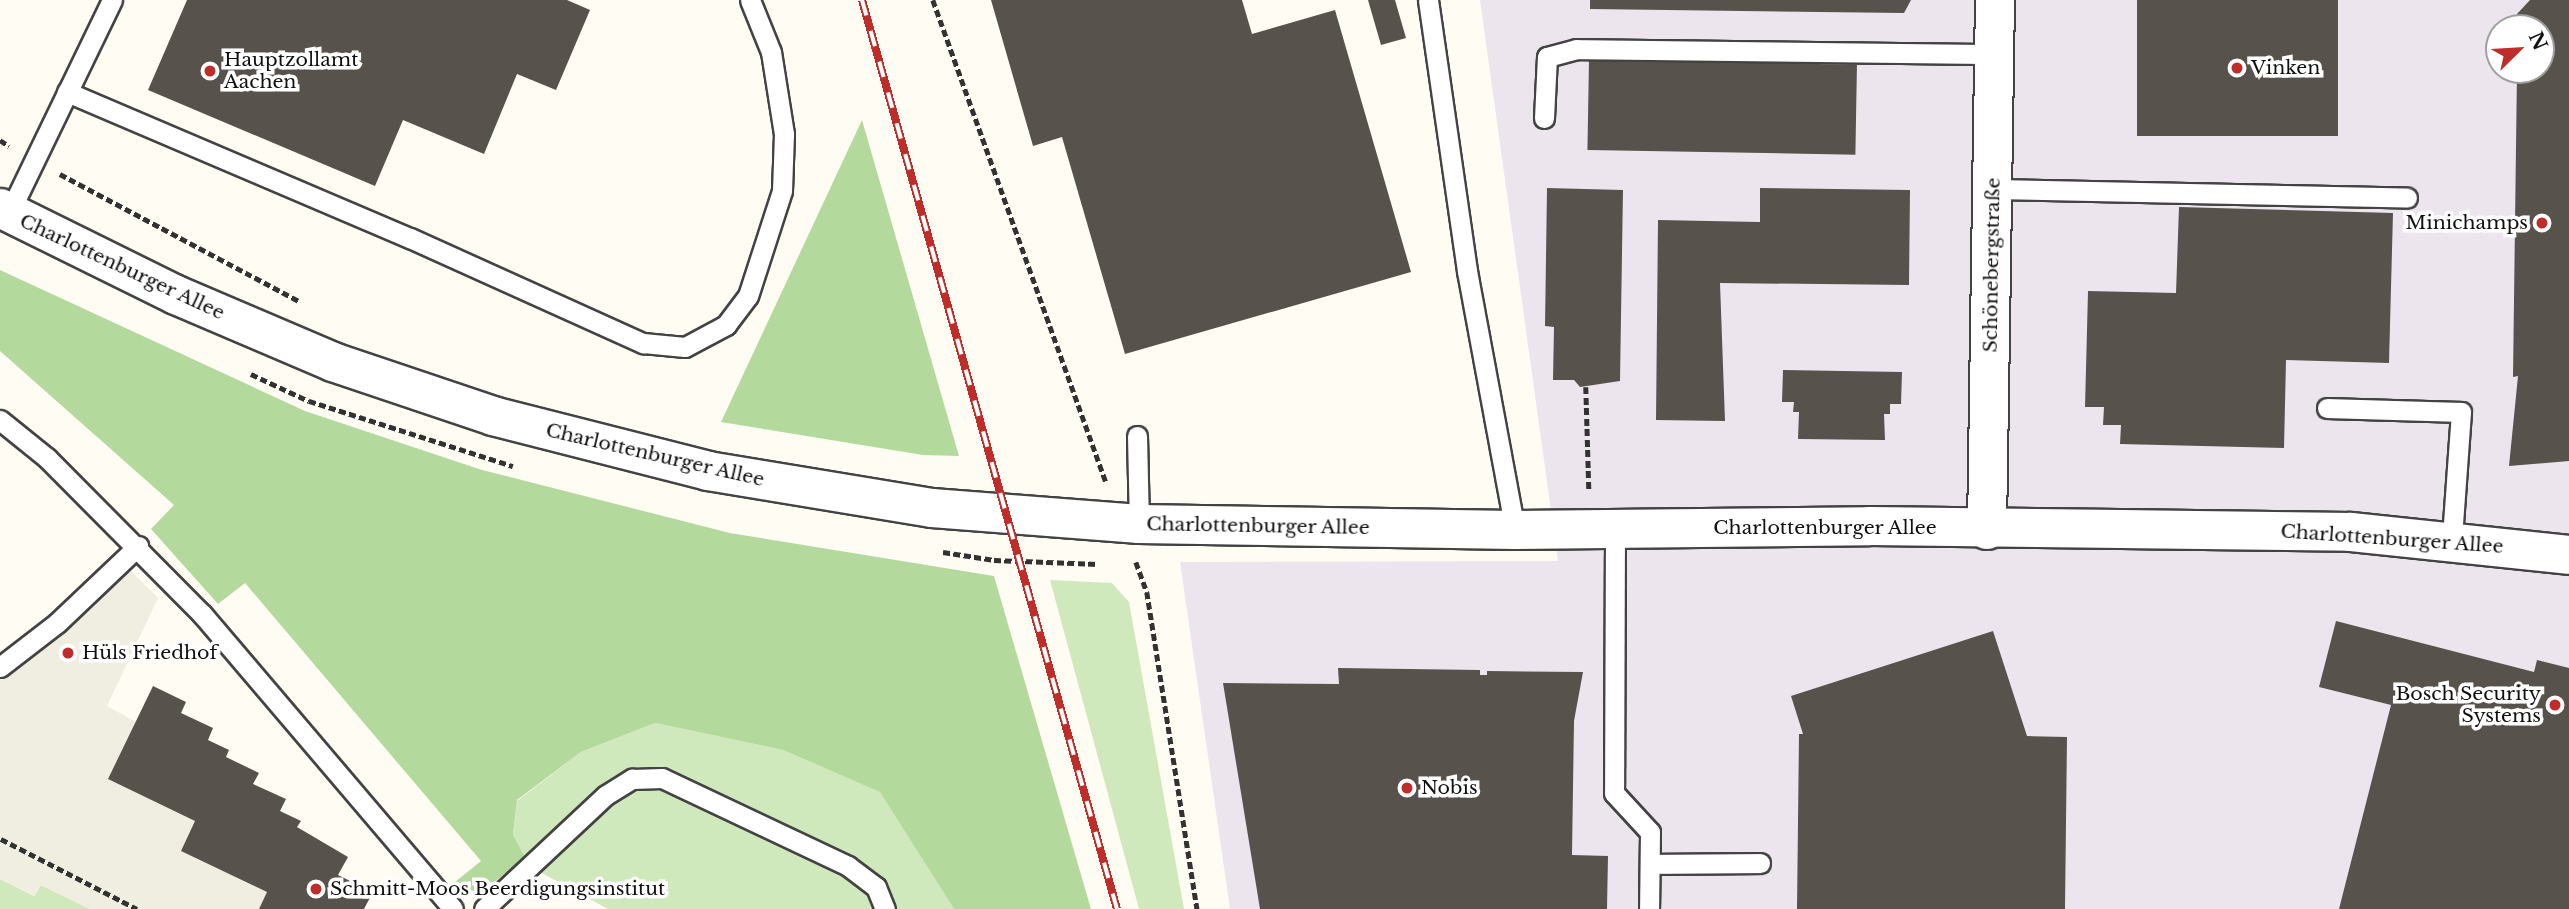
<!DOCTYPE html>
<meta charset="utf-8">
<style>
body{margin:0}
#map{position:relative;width:2569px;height:909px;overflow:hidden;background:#fffdf3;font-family:"Libre Baskerville",serif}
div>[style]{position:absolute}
.industrial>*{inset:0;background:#ede5ee}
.green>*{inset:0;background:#d0e9bc}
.forest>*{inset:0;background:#b3da9c}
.plaza>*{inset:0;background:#f0ede1}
.building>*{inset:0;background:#58524c;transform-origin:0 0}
.path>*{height:4.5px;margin-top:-2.25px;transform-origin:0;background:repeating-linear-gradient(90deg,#323232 0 7px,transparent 0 10.5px)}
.roads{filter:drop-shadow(2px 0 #434343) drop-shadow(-2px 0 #434343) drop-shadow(0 2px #434343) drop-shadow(0 -2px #434343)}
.service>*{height:19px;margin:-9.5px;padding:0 9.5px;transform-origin:9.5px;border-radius:9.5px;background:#fff}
.minor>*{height:38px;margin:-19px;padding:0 19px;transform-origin:19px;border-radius:19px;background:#fff}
.rail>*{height:8px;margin-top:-4px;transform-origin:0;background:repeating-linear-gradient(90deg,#fff 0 16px,#be2d29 0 32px);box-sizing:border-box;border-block:2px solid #be2d29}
.dots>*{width:19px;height:19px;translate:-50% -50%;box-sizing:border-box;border:4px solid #fff;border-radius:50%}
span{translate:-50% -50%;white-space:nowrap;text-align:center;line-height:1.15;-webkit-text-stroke:7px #fff;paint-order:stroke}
.poi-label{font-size:19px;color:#101010}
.left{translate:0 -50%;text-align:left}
.right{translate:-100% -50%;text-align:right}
.street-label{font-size:19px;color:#101010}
.north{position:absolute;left:2485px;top:14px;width:70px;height:70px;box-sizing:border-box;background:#fff;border:2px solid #9f9f9f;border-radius:50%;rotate:66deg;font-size:19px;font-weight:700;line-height:28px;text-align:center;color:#101010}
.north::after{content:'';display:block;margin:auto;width:24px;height:32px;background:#be2d29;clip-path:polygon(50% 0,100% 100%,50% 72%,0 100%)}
</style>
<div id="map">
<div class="industrial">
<i style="clip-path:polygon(evenodd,1480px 0,2569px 0,2569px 909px,1230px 909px,1180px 562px,1558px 561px,1480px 0,2499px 28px,2541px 28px,2541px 70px,2499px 70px,2499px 28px)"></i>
</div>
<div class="green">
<i style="clip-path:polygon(1050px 580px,1112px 583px,1129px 602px,1184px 909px,1139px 909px)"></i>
<i style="clip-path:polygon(655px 723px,783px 750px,881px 792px,954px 909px,897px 909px,883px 880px,854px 859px,668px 771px,632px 769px,599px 786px,525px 857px,513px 836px,517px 801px,581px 752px)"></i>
<i style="clip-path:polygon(637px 787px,662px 790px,842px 875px,867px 894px,874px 909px,608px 909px,538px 871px,611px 804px)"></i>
<i style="clip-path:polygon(0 879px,34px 896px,41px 885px,90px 909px,0 909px)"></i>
</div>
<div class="forest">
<i style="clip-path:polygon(862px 120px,959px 456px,923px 455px,721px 422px)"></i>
<i style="clip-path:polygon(0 270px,305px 411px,482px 470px,730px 533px,994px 576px,1091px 909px,954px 909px,880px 792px,783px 750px,655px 723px,581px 752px,517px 800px,513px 835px,525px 857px,486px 889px,469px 892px,455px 882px,481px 861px,245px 583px,218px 604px,151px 529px,174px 505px,0 351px)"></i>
</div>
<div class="plaza">
<i style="clip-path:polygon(122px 562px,158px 598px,107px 706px,136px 722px,195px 821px,267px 892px,259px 909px,90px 909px,41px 885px,35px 896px,0 879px,0 667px)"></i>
</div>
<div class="building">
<i style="clip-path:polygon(187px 0,567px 0,590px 10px,556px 90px,517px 74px,484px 154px,403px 120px,375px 186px,148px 90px)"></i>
<i style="clip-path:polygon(991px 0,1242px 0,1252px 34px,1335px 10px,1411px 272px,1125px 354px,1062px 137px,1033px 146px)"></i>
<i style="clip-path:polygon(1368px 0,1395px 0,1406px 38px,1381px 45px)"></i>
<i style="clip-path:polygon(1590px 0,1911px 0,1904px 13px,1590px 9px)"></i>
<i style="left:2137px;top:0;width:201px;height:136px"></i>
<i style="clip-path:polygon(2530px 0,2569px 0,2569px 461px,2509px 466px,2518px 376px,2513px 377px,2517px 70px,2541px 70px,2541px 28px,2517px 28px,2517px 14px)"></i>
<i style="left:1589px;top:60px;width:268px;height:90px;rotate:1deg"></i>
<i style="clip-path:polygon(1547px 188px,1623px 190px,1620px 381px,1580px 387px,1574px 380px,1553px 380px,1554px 327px,1545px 326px)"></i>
<i style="clip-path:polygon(1760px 188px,1910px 190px,1909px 285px,1720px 283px,1725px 421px,1656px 420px,1658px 220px,1760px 222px)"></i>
<i style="clip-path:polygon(2179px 207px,2393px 213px,2389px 363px,2286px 360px,2284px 448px,2120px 444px,2121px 425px,2103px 425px,2104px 407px,2085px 407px,2088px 291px,2176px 293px)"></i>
<i style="clip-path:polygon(1783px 370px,1902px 372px,1901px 404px,1890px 404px,1890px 414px,1884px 414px,1885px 440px,1798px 439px,1799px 412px,1793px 412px,1794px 402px,1782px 402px)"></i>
<i style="clip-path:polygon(2336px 621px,2534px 672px,2537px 660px,2569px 668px,2569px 909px,2339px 909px,2391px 705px,2319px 687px)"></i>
<i style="clip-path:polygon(1993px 631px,2027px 736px,2067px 737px,2065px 909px,1797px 909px,1799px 734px,1803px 734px,1791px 696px)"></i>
<i style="clip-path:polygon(1338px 668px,1480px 670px,1480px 675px,1487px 675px,1487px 671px,1583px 672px,1574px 721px,1572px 855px,1608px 856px,1607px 909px,1260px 909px,1223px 683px,1339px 684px)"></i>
<i style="clip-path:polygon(153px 686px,186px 702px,181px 713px,213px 728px,208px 740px,229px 750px,226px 757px,259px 773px,253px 784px,286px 799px,280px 811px,301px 821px,297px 827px,348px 857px,338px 875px,373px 892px,364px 909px,259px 909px,267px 892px,181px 851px,195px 821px,108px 779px)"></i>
</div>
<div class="path">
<i style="left:933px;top:0;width:512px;rotate:70.26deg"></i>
<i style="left:0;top:140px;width:11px;rotate:34deg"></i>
<i style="left:60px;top:174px;width:271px;rotate:28deg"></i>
<i style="left:251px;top:374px;width:64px;rotate:25deg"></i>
<i style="left:309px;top:401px;width:214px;rotate:17.7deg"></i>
<i style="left:1586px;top:387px;width:104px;rotate:88.3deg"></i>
<i style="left:943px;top:552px;width:52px;rotate:8.9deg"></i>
<i style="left:994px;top:560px;width:104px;rotate:2.2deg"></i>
<i style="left:1136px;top:562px;width:32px;rotate:70deg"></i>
<i style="left:1147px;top:592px;width:321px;rotate:81deg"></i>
<i style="left:1px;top:839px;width:153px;rotate:27.2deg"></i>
</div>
<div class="roads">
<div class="service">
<i style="left:1428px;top:0;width:274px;rotate:81.8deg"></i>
<i style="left:1467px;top:271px;width:263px;rotate:79.5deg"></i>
<i style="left:67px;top:92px;width:373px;rotate:23.1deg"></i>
<i style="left:410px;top:238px;width:256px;rotate:24.3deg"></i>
<i style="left:643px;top:343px;width:42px;rotate:5.4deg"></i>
<i style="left:685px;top:347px;width:47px;rotate:-28.2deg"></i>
<i style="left:726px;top:325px;width:36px;rotate:-53deg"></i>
<i style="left:748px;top:296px;width:110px;rotate:-72.1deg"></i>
<i style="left:782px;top:191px;width:57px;rotate:-88deg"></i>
<i style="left:784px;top:134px;width:83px;rotate:-99deg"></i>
<i style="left:771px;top:52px;width:56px;rotate:-112deg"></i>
<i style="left:1544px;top:118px;width:61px;rotate:-87.2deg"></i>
<i style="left:1547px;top:57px;width:30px;rotate:-15deg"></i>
<i style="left:1576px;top:49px;width:419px;rotate:0.7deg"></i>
<i style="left:1993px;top:189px;width:414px;rotate:1.2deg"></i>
<i style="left:9px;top:213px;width:237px;rotate:-64.2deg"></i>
<i style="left:2327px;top:408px;width:134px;rotate:1.7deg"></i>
<i style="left:2461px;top:412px;width:127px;rotate:94.1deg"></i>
<i style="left:0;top:420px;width:60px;rotate:39deg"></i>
<i style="left:47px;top:458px;width:220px;rotate:45.2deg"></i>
<i style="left:202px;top:614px;width:387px;rotate:49.6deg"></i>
<i style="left:1137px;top:436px;width:88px;rotate:88.7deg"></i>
<i style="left:1615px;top:529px;width:264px;rotate:90.2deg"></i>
<i style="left:1614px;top:793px;width:53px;rotate:47.3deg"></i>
<i style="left:1650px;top:832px;width:77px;rotate:90.7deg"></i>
<i style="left:0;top:667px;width:72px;rotate:-37.7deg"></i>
<i style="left:57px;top:623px;width:112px;rotate:-43.5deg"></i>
<i style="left:1650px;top:864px;width:110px;rotate:-0.5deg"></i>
<i style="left:484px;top:909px;width:167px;rotate:-43.1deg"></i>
<i style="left:606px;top:795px;width:31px;rotate:-32deg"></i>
<i style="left:632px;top:779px;width:30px;rotate:-2deg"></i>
<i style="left:662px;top:778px;width:206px;rotate:25.3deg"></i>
<i style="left:848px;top:866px;width:35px;rotate:37deg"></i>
<i style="left:876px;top:887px;width:24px;rotate:68deg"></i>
</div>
<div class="minor">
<i style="left:0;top:208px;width:196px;rotate:26.3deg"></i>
<i style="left:176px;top:295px;width:171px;rotate:23.1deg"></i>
<i style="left:333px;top:362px;width:169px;rotate:18.6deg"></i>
<i style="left:493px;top:416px;width:222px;rotate:14.3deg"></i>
<i style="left:708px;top:471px;width:227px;rotate:9.4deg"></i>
<i style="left:932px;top:508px;width:208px;rotate:4.4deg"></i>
<i style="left:1139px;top:524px;width:376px;rotate:0.9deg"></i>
<i style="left:1515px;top:530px;width:355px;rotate:-0.6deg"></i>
<i style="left:1870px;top:526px;width:481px;rotate:0.7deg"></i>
<i style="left:2351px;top:532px;width:219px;rotate:6deg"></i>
<i style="left:1987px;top:530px;width:530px;rotate:-89.14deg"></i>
</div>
</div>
<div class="rail">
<i style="left:862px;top:0;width:944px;rotate:74.33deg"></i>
</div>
<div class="dots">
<i style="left:2237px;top:68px;background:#be2d29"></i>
<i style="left:210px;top:71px;background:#be2d29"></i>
<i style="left:2542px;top:223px;background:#be2d29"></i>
<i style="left:68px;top:653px;background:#be2d29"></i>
<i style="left:2555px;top:705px;background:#be2d29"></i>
<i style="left:1407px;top:788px;background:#be2d29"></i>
<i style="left:316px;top:889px;background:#be2d29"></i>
</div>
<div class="poi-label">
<span class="left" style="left:224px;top:71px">Hauptzollamt<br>Aachen</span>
<span class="left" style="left:2251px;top:68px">Vinken</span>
<span class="right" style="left:2528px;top:223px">Minichamps</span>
<span class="left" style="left:82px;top:653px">Hüls Friedhof</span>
<span class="right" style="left:2541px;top:705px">Bosch Security<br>Systems</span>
<span class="left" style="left:1421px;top:788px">Nobis</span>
<span class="left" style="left:330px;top:889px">Schmitt-Moos Beerdigungsinstitut</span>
</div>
<div class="street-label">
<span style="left:1992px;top:265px;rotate:-89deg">Schönebergstraße</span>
<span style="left:122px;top:267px;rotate:25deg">Charlottenburger Allee</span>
<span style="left:655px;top:455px;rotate:13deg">Charlottenburger Allee</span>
<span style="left:1258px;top:526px;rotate:1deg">Charlottenburger Allee</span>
<span style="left:1825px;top:528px">Charlottenburger Allee</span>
<span style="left:2392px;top:539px;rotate:4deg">Charlottenburger Allee</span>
</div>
<div class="north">N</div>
</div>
